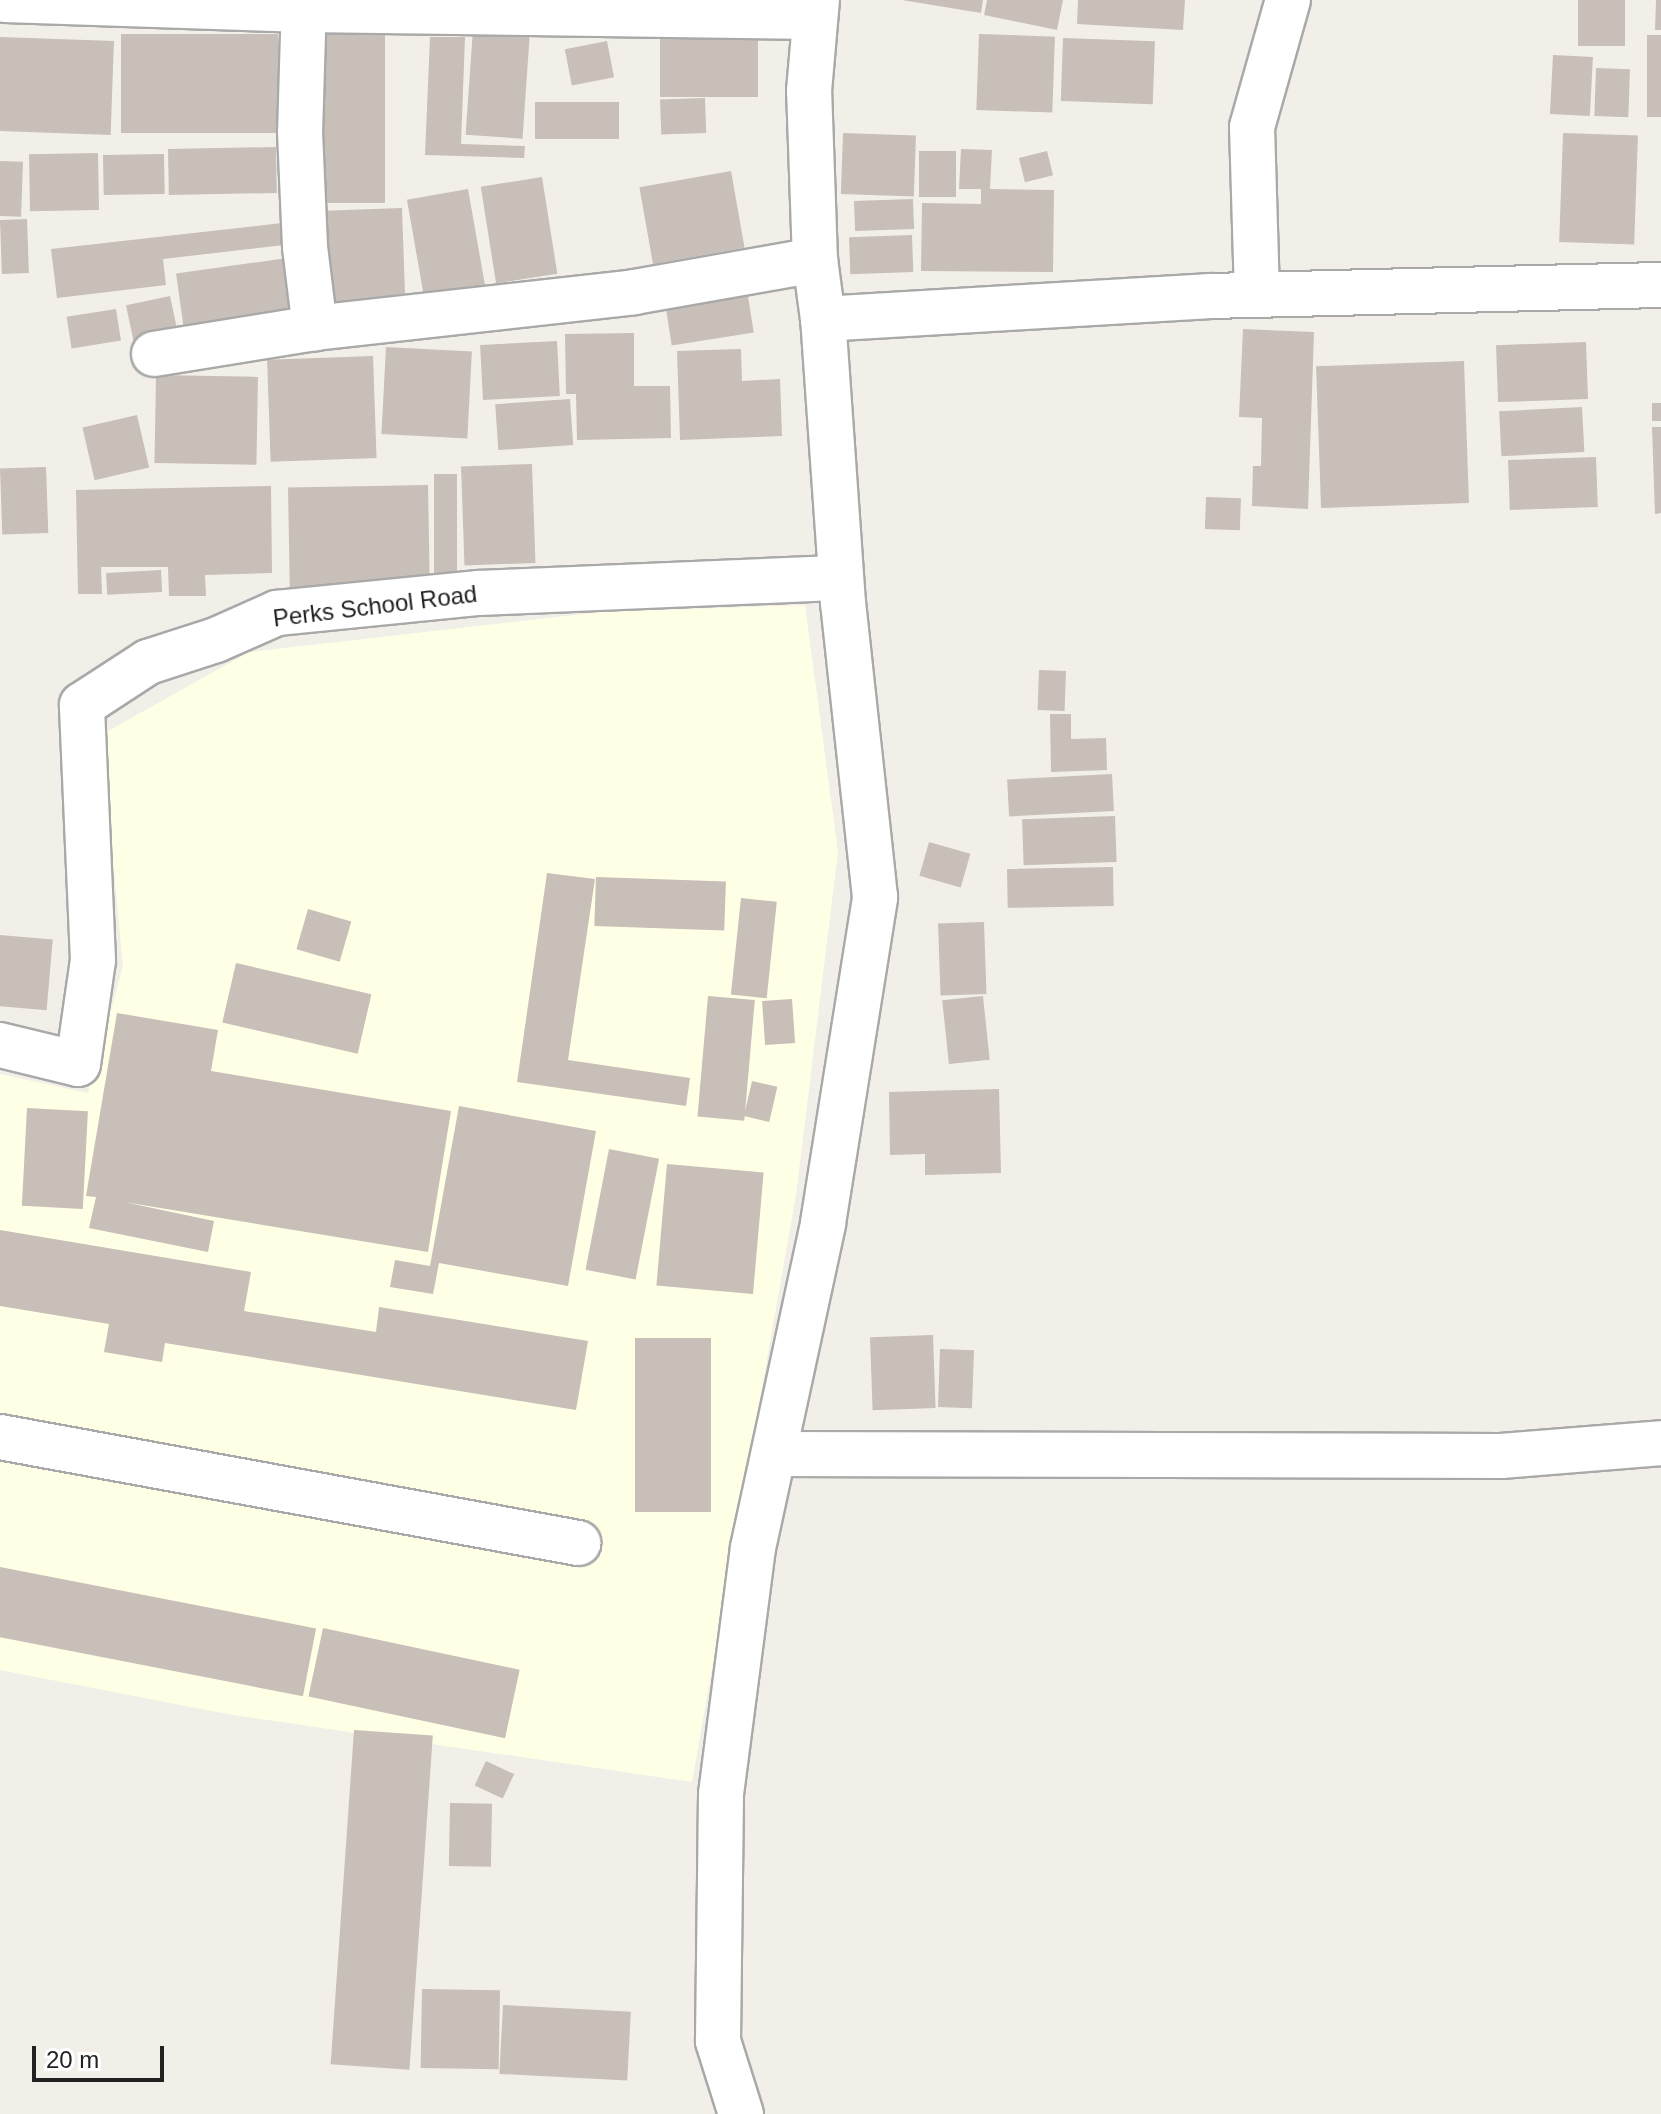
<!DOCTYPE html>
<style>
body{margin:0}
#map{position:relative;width:1661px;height:2114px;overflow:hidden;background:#f2efe9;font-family:Helvetica,sans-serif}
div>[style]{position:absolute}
.education>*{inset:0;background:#ffffe5}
.building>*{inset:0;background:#c7bfb8;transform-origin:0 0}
.roads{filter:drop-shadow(2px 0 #a9a9a9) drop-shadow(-2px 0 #a9a9a9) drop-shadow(0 2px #a9a9a9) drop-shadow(0 -2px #a9a9a9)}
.minor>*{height:44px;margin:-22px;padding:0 22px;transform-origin:22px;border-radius:22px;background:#fff}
span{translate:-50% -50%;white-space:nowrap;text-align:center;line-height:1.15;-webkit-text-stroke:6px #fff;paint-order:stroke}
.street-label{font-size:24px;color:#222}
.scale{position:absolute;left:32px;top:2046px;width:132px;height:36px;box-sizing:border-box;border:4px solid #222;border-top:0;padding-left:10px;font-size:24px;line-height:28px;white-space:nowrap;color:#222;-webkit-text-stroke:6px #fff;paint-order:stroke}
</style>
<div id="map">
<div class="education">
<i style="clip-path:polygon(805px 605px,838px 852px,796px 1195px,692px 1782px,227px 1714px,0 1670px,0 1074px,88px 1093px,123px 966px,101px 735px,249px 652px,601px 612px)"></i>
</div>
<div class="building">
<i style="clip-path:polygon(902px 0,983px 0,981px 13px)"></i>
<i style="clip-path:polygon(987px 0,1063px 0,1057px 30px,984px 15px)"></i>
<i style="clip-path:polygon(1078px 0,1185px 0,1183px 30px,1077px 24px)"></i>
<i style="left:1578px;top:0;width:47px;height:46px"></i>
<i style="clip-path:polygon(1656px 0,1661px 0,1661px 30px,1655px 30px)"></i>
<i style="left:316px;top:23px;width:69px;height:180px"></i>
<i style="left:473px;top:29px;width:57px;height:106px;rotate:4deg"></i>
<i style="left:278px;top:34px;width:99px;height:157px;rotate:90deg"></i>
<i style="left:979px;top:34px;width:76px;height:76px;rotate:2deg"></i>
<i style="left:1647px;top:35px;width:14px;height:82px"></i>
<i style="left:0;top:37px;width:114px;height:94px;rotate:2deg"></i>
<i style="clip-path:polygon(430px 37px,465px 37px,461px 144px,525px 146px,524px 158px,425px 155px)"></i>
<i style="left:1063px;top:38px;width:92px;height:63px;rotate:2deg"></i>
<i style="left:660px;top:39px;width:98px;height:58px"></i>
<i style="left:607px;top:41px;width:37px;height:43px;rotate:79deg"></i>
<i style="left:1553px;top:55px;width:40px;height:59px;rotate:3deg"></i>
<i style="left:1596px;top:68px;width:34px;height:48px;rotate:2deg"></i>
<i style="left:705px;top:98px;width:35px;height:45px;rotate:88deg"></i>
<i style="left:619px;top:102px;width:37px;height:84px;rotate:90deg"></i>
<i style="left:843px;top:133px;width:73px;height:61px;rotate:2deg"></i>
<i style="left:1563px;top:133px;width:75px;height:109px;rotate:2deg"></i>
<i style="left:276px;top:147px;width:46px;height:108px;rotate:89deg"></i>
<i style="clip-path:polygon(961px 149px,992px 150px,990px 189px,1054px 190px,1053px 272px,921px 271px,922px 203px,981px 204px,981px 189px,959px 189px)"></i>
<i style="left:919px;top:151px;width:37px;height:46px"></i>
<i style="left:1047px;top:151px;width:25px;height:29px;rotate:76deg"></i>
<i style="left:98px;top:153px;width:57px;height:69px;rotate:89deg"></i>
<i style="left:164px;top:154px;width:40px;height:61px;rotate:89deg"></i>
<i style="left:0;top:161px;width:23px;height:55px;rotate:2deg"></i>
<i style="left:731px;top:171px;width:78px;height:93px;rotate:80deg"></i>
<i style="left:542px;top:177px;width:98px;height:62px;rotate:81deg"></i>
<i style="left:468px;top:189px;width:102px;height:62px;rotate:80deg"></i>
<i style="left:913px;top:199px;width:30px;height:59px;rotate:88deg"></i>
<i style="left:402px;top:208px;width:101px;height:92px;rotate:88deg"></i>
<i style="left:27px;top:219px;width:54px;height:27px;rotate:88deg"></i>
<i style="clip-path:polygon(282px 223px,284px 245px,163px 259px,166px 285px,57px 298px,51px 249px)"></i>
<i style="left:912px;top:235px;width:37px;height:63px;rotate:88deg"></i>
<i style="left:287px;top:258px;width:63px;height:112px;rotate:82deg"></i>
<i style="left:747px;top:290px;width:43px;height:83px;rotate:81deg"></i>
<i style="left:170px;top:296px;width:49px;height:45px;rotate:78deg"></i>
<i style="left:116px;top:309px;width:32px;height:50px;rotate:81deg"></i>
<i style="clip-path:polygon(1243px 329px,1314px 332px,1308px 509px,1252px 506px,1253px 466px,1261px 466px,1262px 418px,1239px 417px)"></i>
<i style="clip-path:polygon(634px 333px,634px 386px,670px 386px,671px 438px,577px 440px,576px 394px,566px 394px,565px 334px)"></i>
<i style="left:557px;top:341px;width:55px;height:77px;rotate:87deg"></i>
<i style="left:1586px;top:342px;width:57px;height:90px;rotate:88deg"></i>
<i style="left:386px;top:347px;width:86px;height:87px;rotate:3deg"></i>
<i style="clip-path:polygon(741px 349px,742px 381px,780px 379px,782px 436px,680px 440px,677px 351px)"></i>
<i style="left:373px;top:356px;width:102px;height:106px;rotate:88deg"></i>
<i style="left:1464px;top:361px;width:142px;height:148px;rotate:88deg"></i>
<i style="left:156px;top:375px;width:102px;height:88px;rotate:1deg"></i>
<i style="left:570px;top:399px;width:46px;height:75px;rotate:86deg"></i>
<i style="left:1652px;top:403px;width:9px;height:18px"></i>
<i style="left:1582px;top:407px;width:45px;height:83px;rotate:87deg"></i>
<i style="left:137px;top:415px;width:54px;height:56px;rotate:77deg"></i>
<i style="clip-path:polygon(1652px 427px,1661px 427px,1661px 513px,1655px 514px)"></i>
<i style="left:1596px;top:457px;width:50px;height:88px;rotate:88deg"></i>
<i style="left:532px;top:464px;width:99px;height:71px;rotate:88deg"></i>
<i style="left:46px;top:467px;width:66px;height:46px;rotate:88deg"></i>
<i style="left:434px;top:474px;width:23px;height:105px"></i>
<i style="left:428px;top:485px;width:101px;height:140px;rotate:89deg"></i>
<i style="clip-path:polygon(271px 486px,272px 573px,205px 575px,206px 596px,169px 596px,168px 567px,101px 567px,102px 594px,78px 594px,76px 490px)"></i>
<i style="left:1206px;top:497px;width:35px;height:32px;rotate:2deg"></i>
<i style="left:161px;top:570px;width:22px;height:55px;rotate:87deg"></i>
<i style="left:1039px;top:670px;width:27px;height:40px;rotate:2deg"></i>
<i style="clip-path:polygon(1050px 714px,1071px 714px,1071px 739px,1106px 738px,1107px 770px,1051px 772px)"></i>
<i style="left:1112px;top:774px;width:37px;height:105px;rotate:87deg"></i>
<i style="left:1115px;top:816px;width:46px;height:93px;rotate:88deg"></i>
<i style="left:929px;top:842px;width:43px;height:35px;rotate:16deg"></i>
<i style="left:1113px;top:867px;width:39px;height:106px;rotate:89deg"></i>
<i style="clip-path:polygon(547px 873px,595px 879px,568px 1060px,690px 1078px,686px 1106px,517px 1082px)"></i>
<i style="left:596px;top:877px;width:130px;height:49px;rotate:2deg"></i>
<i style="left:741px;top:898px;width:36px;height:97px;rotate:6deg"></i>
<i style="left:308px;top:909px;width:45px;height:42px;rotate:16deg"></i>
<i style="left:984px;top:922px;width:72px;height:46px;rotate:88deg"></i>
<i style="left:0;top:935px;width:53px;height:71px;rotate:5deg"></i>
<i style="left:236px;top:963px;width:139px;height:61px;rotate:13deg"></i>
<i style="left:708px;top:996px;width:47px;height:121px;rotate:5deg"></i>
<i style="left:983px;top:996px;width:64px;height:41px;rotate:84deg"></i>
<i style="left:792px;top:999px;width:44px;height:30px;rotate:86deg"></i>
<i style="clip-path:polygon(117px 1013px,218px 1030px,211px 1071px,451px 1111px,428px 1252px,124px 1202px,214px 1221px,208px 1252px,89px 1228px,96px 1197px,86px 1196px)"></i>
<i style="left:752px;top:1081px;width:26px;height:36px;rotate:13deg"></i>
<i style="clip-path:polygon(999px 1089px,1001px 1173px,925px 1175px,925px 1154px,890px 1155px,889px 1092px)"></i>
<i style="clip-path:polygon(459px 1106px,596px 1131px,568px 1286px,439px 1263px,433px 1294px,390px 1287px,395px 1260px,430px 1266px)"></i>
<i style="left:27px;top:1108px;width:61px;height:98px;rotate:3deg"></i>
<i style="left:609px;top:1149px;width:51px;height:123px;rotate:11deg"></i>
<i style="left:667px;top:1164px;width:97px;height:122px;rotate:5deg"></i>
<i style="clip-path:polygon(0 1230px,251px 1272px,244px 1311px,376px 1332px,379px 1307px,588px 1341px,576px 1410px,165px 1343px,162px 1362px,104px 1352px,109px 1324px,0 1306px)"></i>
<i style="left:933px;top:1335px;width:73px;height:63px;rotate:88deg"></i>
<i style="left:635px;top:1338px;width:76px;height:174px"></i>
<i style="left:940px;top:1349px;width:34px;height:58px;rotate:2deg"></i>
<i style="left:0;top:1567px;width:322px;height:69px;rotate:11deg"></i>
<i style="left:323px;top:1628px;width:201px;height:70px;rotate:12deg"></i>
<i style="left:354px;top:1730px;width:79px;height:335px;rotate:4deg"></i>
<i style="left:486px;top:1761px;width:31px;height:27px;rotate:25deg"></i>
<i style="left:450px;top:1803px;width:42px;height:63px;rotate:1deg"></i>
<i style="left:422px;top:1989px;width:78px;height:79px;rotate:1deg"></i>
<i style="left:503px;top:2005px;width:128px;height:69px;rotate:3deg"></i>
</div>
<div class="roads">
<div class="minor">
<i style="left:5px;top:0;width:299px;rotate:1.9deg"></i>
<i style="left:304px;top:10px;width:509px;rotate:0.79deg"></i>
<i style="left:304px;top:0;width:132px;rotate:91.7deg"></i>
<i style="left:300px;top:132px;width:115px;rotate:87.5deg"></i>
<i style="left:305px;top:247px;width:82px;rotate:83deg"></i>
<i style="left:1257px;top:295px;width:168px;rotate:-91.7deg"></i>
<i style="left:1252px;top:127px;width:132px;rotate:-74.2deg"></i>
<i style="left:823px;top:319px;width:388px;rotate:-3.4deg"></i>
<i style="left:1210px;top:296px;width:451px;rotate:-1.4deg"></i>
<i style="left:154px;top:354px;width:163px;rotate:-9.2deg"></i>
<i style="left:315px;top:328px;width:321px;rotate:-6.4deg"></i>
<i style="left:634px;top:292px;width:184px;rotate:-10deg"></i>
<i style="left:0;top:1045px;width:80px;rotate:13.7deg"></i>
<i style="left:78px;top:1064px;width:105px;rotate:-81.8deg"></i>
<i style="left:93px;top:960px;width:255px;rotate:-92.5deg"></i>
<i style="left:82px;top:705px;width:79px;rotate:-33.1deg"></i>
<i style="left:148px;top:662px;width:71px;rotate:-17.9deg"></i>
<i style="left:216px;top:640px;width:67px;rotate:-23.9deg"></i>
<i style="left:277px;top:613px;width:203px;rotate:-5.7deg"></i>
<i style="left:479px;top:593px;width:362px;rotate:-2.4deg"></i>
<i style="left:0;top:1437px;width:588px;rotate:10.39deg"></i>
<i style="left:774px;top:1454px;width:727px;rotate:0.16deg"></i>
<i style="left:1501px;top:1456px;width:161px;rotate:-4.6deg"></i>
<i style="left:741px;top:2114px;width:77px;rotate:-107.5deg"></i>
<i style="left:718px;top:2041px;width:247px;rotate:-89.3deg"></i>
<i style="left:721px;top:1794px;width:248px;rotate:-82.6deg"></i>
<i style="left:753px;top:1548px;width:332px;rotate:-77.8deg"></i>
<i style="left:823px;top:1223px;width:330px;rotate:-80.9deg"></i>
<i style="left:875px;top:897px;width:296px;rotate:-96.2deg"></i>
<i style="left:843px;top:603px;width:285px;rotate:-94deg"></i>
<i style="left:823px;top:319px;width:60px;rotate:-97.7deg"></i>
<i style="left:815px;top:260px;width:169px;rotate:-92deg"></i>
<i style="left:809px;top:91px;width:91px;rotate:-85deg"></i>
</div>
</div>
<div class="street-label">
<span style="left:375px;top:606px;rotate:-7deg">Perks School Road</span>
</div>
<div class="scale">20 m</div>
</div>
